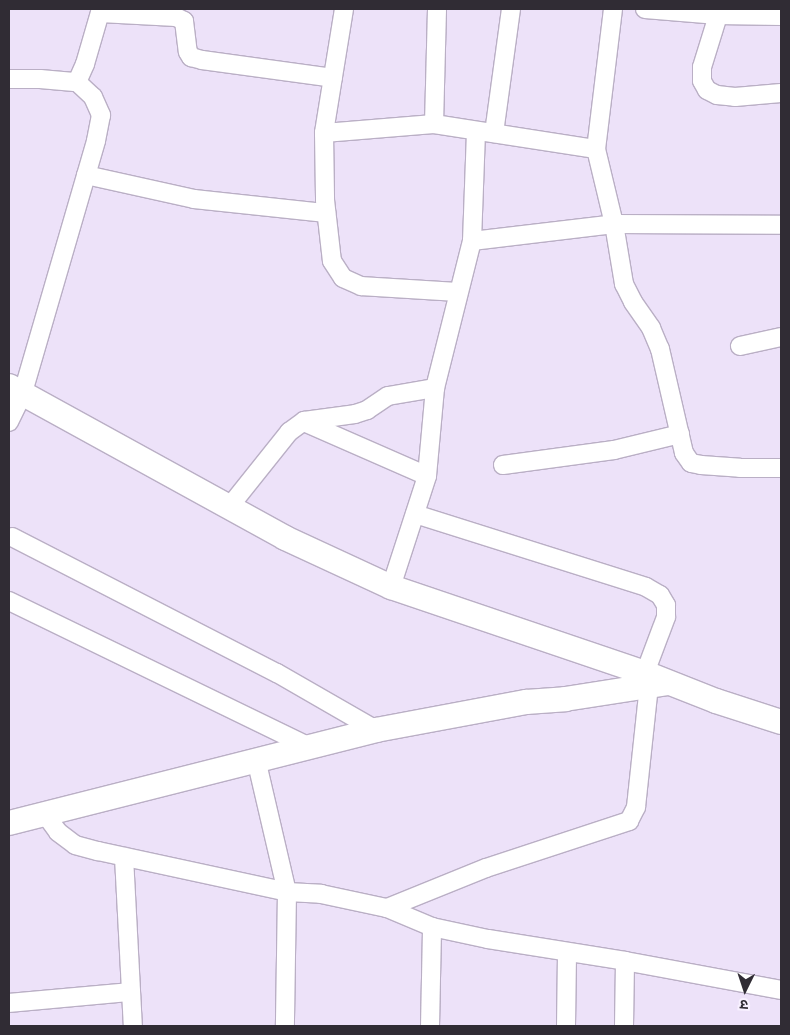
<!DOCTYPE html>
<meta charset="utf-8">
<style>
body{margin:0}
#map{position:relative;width:790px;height:1035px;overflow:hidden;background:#ede2f9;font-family:"Noto Sans","Noto Sans Devanagari",sans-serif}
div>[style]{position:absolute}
.roads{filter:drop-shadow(1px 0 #baafc5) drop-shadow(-1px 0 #baafc5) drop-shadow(0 1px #baafc5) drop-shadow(0 -1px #baafc5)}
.street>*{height:18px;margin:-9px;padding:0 9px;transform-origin:9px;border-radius:9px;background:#fff}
.secondary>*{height:24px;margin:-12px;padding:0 12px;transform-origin:12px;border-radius:12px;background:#fff}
span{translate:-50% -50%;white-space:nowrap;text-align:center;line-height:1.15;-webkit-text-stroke:4px #f8f1ff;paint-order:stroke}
.frame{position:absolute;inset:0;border:10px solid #302c34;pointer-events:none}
.north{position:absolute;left:720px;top:965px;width:50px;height:50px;-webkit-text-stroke:4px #f8f1ff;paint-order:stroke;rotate:184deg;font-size:14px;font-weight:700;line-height:20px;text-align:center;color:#302c34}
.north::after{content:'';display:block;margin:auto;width:18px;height:22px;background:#302c34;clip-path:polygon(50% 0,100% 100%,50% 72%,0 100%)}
</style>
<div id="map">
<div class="roads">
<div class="street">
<i style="left:344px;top:9px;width:126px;rotate:99.2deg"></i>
<i style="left:324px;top:133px;width:67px;rotate:89.1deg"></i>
<i style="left:325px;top:200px;width:61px;rotate:83.5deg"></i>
<i style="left:332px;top:261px;width:20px;rotate:57deg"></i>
<i style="left:343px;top:278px;width:20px;rotate:24deg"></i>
<i style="left:361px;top:286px;width:96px;rotate:3.6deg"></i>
<i style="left:613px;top:9px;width:141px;rotate:96.9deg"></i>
<i style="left:596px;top:149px;width:77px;rotate:76.5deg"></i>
<i style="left:614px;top:224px;width:61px;rotate:80.5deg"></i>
<i style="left:624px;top:284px;width:20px;rotate:63deg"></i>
<i style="left:633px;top:302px;width:32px;rotate:55deg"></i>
<i style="left:651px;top:328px;width:23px;rotate:67deg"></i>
<i style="left:660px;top:349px;width:107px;rotate:77deg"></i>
<i style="left:684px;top:453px;width:12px;rotate:55deg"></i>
<i style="left:691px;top:463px;width:10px;rotate:11deg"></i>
<i style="left:701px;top:465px;width:39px;rotate:4deg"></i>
<i style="left:740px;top:468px;width:41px"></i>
<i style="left:645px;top:9px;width:73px;rotate:4.7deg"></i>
<i style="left:718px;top:15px;width:63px;rotate:0.9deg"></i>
<i style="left:720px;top:9px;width:61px;rotate:107.2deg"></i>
<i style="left:702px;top:67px;width:14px;rotate:90deg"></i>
<i style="left:702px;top:81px;width:10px;rotate:61deg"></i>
<i style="left:707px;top:90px;width:11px;rotate:27deg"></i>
<i style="left:717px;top:95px;width:18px;rotate:6deg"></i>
<i style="left:735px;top:97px;width:46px;rotate:-5deg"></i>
<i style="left:100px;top:13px;width:76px;rotate:3deg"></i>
<i style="left:176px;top:17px;width:9px;rotate:27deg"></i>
<i style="left:184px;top:21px;width:31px;rotate:83deg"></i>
<i style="left:188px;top:52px;width:6px;rotate:59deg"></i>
<i style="left:191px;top:57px;width:11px;rotate:15deg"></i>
<i style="left:202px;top:60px;width:132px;rotate:7.8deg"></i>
<i style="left:9px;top:79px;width:31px"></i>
<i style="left:40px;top:79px;width:37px;rotate:5deg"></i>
<i style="left:77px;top:82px;width:22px;rotate:43deg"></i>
<i style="left:93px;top:97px;width:20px;rotate:66deg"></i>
<i style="left:101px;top:115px;width:26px;rotate:101deg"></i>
<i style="left:96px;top:141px;width:262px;rotate:106.2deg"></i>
<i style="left:23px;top:393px;width:32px;rotate:116deg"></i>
<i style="left:77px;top:82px;width:20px;rotate:-66deg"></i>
<i style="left:85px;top:64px;width:57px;rotate:-73.8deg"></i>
<i style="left:434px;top:124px;width:115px;rotate:-88.5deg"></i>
<i style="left:324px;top:133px;width:110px;rotate:-4.7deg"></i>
<i style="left:434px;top:124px;width:164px;rotate:8.8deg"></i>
<i style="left:494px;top:133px;width:125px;rotate:-82.2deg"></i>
<i style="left:86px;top:175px;width:111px;rotate:12.5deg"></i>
<i style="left:194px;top:199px;width:133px;rotate:6.1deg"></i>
<i style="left:472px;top:241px;width:143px;rotate:-6.8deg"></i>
<i style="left:614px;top:224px;width:167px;rotate:0.3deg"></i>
<i style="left:740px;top:346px;width:42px;rotate:-12.4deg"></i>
<i style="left:304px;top:422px;width:134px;rotate:23.7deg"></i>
<i style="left:503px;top:465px;width:112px;rotate:-7.7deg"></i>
<i style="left:614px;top:450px;width:68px;rotate:-13.6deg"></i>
<i style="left:230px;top:506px;width:95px;rotate:-51.4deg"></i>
<i style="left:289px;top:432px;width:19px;rotate:-36deg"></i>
<i style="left:304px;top:421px;width:51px;rotate:-7.8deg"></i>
<i style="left:355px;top:414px;width:13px;rotate:-18deg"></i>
<i style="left:367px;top:410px;width:25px;rotate:-34deg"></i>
<i style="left:388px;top:396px;width:48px;rotate:-9.7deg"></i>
<i style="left:415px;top:514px;width:242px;rotate:17.5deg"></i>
<i style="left:646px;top:587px;width:16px;rotate:30deg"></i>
<i style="left:660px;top:595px;width:12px;rotate:59deg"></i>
<i style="left:666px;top:605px;width:12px;rotate:90deg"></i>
<i style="left:666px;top:617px;width:60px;rotate:110.6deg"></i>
<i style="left:12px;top:537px;width:298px;rotate:27.2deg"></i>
<i style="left:277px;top:673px;width:114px;rotate:29.9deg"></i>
<i style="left:391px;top:587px;width:117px;rotate:-72deg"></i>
<i style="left:427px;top:476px;width:88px;rotate:-84.8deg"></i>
<i style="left:435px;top:388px;width:152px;rotate:-75.9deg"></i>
<i style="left:472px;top:241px;width:110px;rotate:-87.9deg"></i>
<i style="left:9px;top:601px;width:331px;rotate:25.9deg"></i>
<i style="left:256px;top:759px;width:137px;rotate:76.9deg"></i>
<i style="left:287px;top:892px;width:134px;rotate:90.9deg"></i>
<i style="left:45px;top:814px;width:22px;rotate:54deg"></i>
<i style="left:58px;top:832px;width:21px;rotate:37deg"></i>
<i style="left:75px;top:845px;width:24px;rotate:15deg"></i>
<i style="left:98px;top:851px;width:193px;rotate:12.2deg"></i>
<i style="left:287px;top:892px;width:34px;rotate:3deg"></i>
<i style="left:321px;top:894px;width:67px;rotate:12deg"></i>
<i style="left:387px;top:908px;width:49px;rotate:22.9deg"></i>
<i style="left:432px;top:927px;width:57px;rotate:12.1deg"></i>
<i style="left:488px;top:939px;width:139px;rotate:9.1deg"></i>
<i style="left:625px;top:961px;width:159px;rotate:10.5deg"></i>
<i style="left:124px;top:857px;width:169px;rotate:87deg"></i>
<i style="left:387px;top:908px;width:107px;rotate:-22deg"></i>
<i style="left:486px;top:868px;width:151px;rotate:-18.2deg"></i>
<i style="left:629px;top:821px;width:16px;rotate:-63deg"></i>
<i style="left:636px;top:807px;width:123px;rotate:-83.9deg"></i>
<i style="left:9px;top:1003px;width:122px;rotate:-5.2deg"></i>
<i style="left:430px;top:1026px;width:99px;rotate:-88.8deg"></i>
<i style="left:566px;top:1026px;width:74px;rotate:-89.2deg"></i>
<i style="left:624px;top:1026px;width:65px;rotate:-89.1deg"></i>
</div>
<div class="secondary">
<i style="left:9px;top:386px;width:315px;rotate:28.8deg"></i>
<i style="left:285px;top:538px;width:117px;rotate:24.8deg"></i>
<i style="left:391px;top:587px;width:268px;rotate:18.7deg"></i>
<i style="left:645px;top:673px;width:76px;rotate:21.5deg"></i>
<i style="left:716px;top:701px;width:68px;rotate:17.9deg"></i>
<i style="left:9px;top:823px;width:379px;rotate:-14.2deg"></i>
<i style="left:376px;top:730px;width:153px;rotate:-10.6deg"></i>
<i style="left:526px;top:702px;width:39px;rotate:-4deg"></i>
<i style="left:565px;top:699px;width:103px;rotate:-8.9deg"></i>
</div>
</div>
<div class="frame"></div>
<div class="north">उ</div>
</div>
